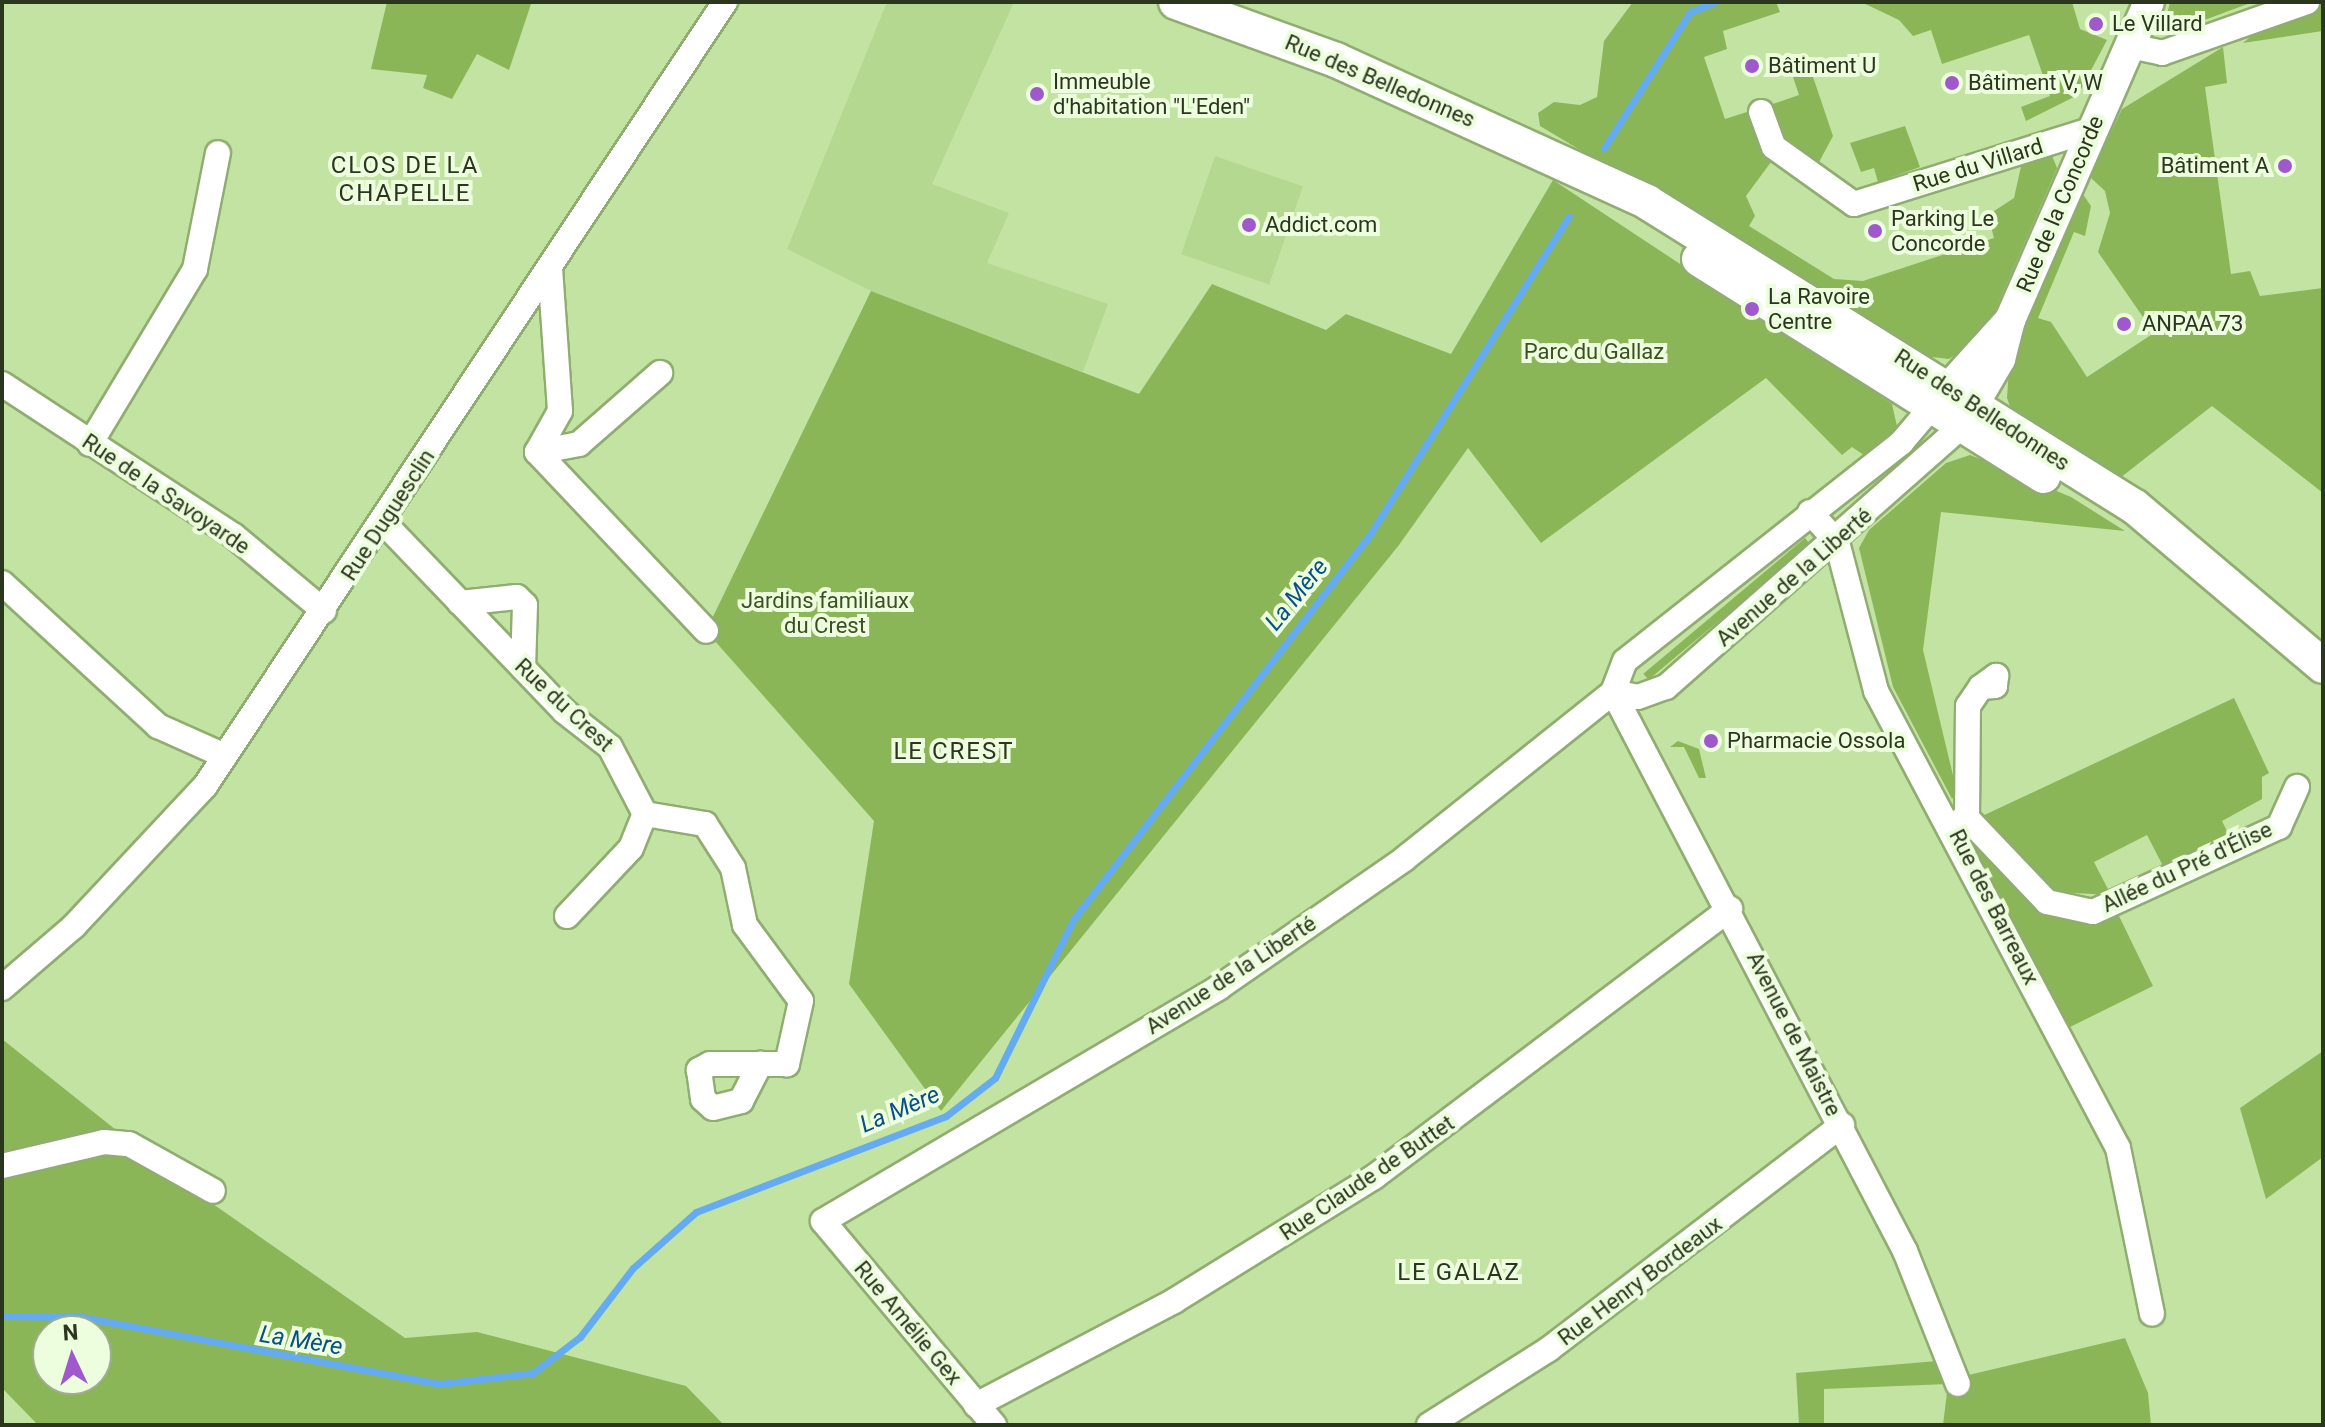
<!DOCTYPE html>
<meta charset="utf-8">
<style>
body{margin:0}
#map{position:relative;width:2325px;height:1427px;overflow:hidden;background:#c3e3a3;font-family:Roboto,sans-serif}
div>[style]{position:absolute}
.built>*{inset:0;background:#b5d891;transform-origin:0 0}
.green>*{inset:0;background:#8bb658;transform-origin:0 0}
.stream>*{height:7px;margin:-3.5px;padding:0 3.5px;transform-origin:3.5px;border-radius:3.5px;background:#65abf1}
.roads{filter:drop-shadow(2px 0 #8fad70) drop-shadow(-2px 0 #8fad70) drop-shadow(0 2px #8fad70) drop-shadow(0 -2px #8fad70)}
.minor>*{height:24px;margin:-12px;padding:0 12px;transform-origin:12px;border-radius:12px;background:#fff}
.tertiary>*{height:30px;margin:-15px;padding:0 15px;transform-origin:15px;border-radius:15px;background:#fff}
.secondary>*{height:34px;margin:-17px;padding:0 17px;transform-origin:17px;border-radius:17px;background:#fff}
.dots>*{width:22px;height:22px;translate:-50% -50%;box-sizing:border-box;border:4px solid #edfede;border-radius:50%}
span{translate:-50% -50%;white-space:nowrap;text-align:center;line-height:1.15;-webkit-text-stroke:8px #edfede;paint-order:stroke}
.poi-label{font-size:22px;color:#2a361d}
.left{translate:0 -50%;text-align:left}
.right{translate:-100% -50%;text-align:right}
.street-label{font-size:22px;color:#2a361d}
.park-label{font-size:22px;color:#3c5123}
.neighbourhood-label{font-size:24px;color:#2a361d;letter-spacing:2px}
.water-label{font-size:24px;color:#0b4f87;font-style:italic}
.frame{position:absolute;inset:0;border:4px solid #2a361d;pointer-events:none}
.north{position:absolute;left:32px;top:1315px;width:80px;height:80px;box-sizing:border-box;background:#edfede;border:2px solid #9fae91;border-radius:50%;rotate:356deg;font-size:22px;font-weight:700;line-height:32px;text-align:center;color:#2a361d}
.north::after{content:'';display:block;margin:auto;width:28px;height:36px;background:#9f59cd;clip-path:polygon(50% 0,100% 100%,50% 72%,0 100%)}
</style>
<div id="map">
<div class="built">
<i style="clip-path:polygon(887px 2px,1014px 2px,932px 184px,1009px 213px,987px 263px,1108px 304px,1083px 372px,871px 291px,787px 249px)"></i>
<i style="left:1215px;top:156px;width:93px;height:104px;rotate:19deg"></i>
</div>
<div class="green">
<i style="clip-path:polygon(387px 2px,523px 2px,531px 4px,509px 70px,477px 54px,452px 99px,423px 88px,427px 75px,371px 69px)"></i>
<i style="clip-path:polygon(1633px 2px,1776px 2px,1780px 12px,1723px 31px,1727px 49px,1704px 57px,1725px 119px,1750px 111px,1771px 162px,1746px 196px,1755px 216px,1749px 226px,1834px 279px,1863px 281px,1994px 238px,1988px 215px,2014px 198px,2022px 162px,2051px 153px,2057px 168px,1984px 336px,1949px 359px,1924px 356px,1540px 126px,1538px 113px,1554px 102px,1580px 105px,1597px 97px,1604px 41px)"></i>
<i style="clip-path:polygon(1861px 2px,2072px 2px,2080px 29px,2107px 40px,2078px 95px,2026px 121px,2021px 107px,2050px 96px,2029px 35px,1942px 64px,1931px 30px,1913px 36px,1899px 20px)"></i>
<i style="clip-path:polygon(2170px 2px,2253px 2px,2183px 28px,2167px 15px)"></i>
<i style="clip-path:polygon(2323px 3px,2323px 31px,2243px 43px,2262px 27px)"></i>
<i style="clip-path:polygon(2223px 47px,2227px 83px,2205px 87px,2231px 274px,2250px 271px,2260px 296px,2323px 288px,2323px 493px,2212px 406px,2120px 478px,2012px 412px,2007px 398px,2009px 368px,2082px 193px,2091px 206px,2085px 236px,2074px 232px,2038px 318px,2051px 322px,2087px 377px,2154px 333px,2098px 252px,2110px 213px,2105px 191px,2090px 177px,2122px 109px)"></i>
<i style="clip-path:polygon(1811px 71px,1833px 136px,1818px 164px,1781px 137px,1770px 105px,1799px 95px,1793px 77px)"></i>
<i style="clip-path:polygon(1905px 126px,1920px 167px,1878px 182px,1874px 168px,1861px 172px,1850px 143px)"></i>
<i style="clip-path:polygon(1553px 180px,1892px 404px,1898px 431px,1868px 458px,1852px 447px,1842px 455px,1766px 378px,1541px 543px,1468px 448px,1399px 545px,941px 1111px,849px 984px,874px 821px,706px 631px,871px 291px,1139px 394px,1212px 284px,1326px 330px,1346px 314px,1451px 354px)"></i>
<i style="clip-path:polygon(1970px 455px,2071px 497px,2125px 531px,1941px 512px,1923px 650px,1957px 792px,1952px 799px,1893px 687px,1859px 548px,1869px 530px,1946px 463px)"></i>
<i style="left:1805px;top:538px;width:8px;height:211px;rotate:50deg"></i>
<i style="clip-path:polygon(2234px 698px,2269px 773px,2262px 777px,2262px 799px,2222px 821px,2229px 835px,2163px 866px,2147px 835px,2094px 862px,2111px 895px,2055px 892px,1980px 817px)"></i>
<i style="clip-path:polygon(1678px 741px,1699px 749px,1706px 778px,1699px 778px,1684px 747px,1670px 747px)"></i>
<i style="clip-path:polygon(1963px 835px,2046px 913px,2089px 922px,2119px 916px,2153px 986px,2066px 1029px)"></i>
<i style="clip-path:polygon(evenodd,2px 1039px,180px 1181px,405px 1338px,477px 1332px,686px 1386px,724px 1425px,38px 1425px,2px 1388px,2px 1039px,48px 1331px,96px 1331px,96px 1379px,48px 1379px,48px 1331px)"></i>
<i style="clip-path:polygon(2323px 1051px,2323px 1157px,2266px 1199px,2240px 1108px)"></i>
<i style="clip-path:polygon(2125px 1338px,2148px 1393px,2151px 1425px,1943px 1425px,1948px 1384px,1824px 1389px,1824px 1425px,1799px 1425px,1796px 1373px,1949px 1360px,1956px 1378px)"></i>
</div>
<div class="stream">
<i style="left:1604px;top:148px;width:161px;rotate:-57.7deg"></i>
<i style="left:1690px;top:12px;width:27px;rotate:-22deg"></i>
<i style="left:2px;top:1316px;width:80px;rotate:0.7deg"></i>
<i style="left:82px;top:1317px;width:363px;rotate:10.6deg"></i>
<i style="left:439px;top:1384px;width:95px;rotate:-6.7deg"></i>
<i style="left:533px;top:1373px;width:59px;rotate:-37.5deg"></i>
<i style="left:580px;top:1337px;width:87px;rotate:-52.5deg"></i>
<i style="left:633px;top:1268px;width:84px;rotate:-41.6deg"></i>
<i style="left:696px;top:1212px;width:268px;rotate:-21deg"></i>
<i style="left:946px;top:1116px;width:62px;rotate:-37.8deg"></i>
<i style="left:995px;top:1078px;width:176px;rotate:-63.7deg"></i>
<i style="left:1073px;top:920px;width:485px;rotate:-52.4deg"></i>
<i style="left:1369px;top:536px;width:377px;rotate:-58deg"></i>
</div>
<div class="roads">
<div class="minor">
<i style="left:2130px;top:46px;width:33px;rotate:12deg"></i>
<i style="left:2162px;top:53px;width:154px;rotate:-19.4deg"></i>
<i style="left:1761px;top:112px;width:37px;rotate:70deg"></i>
<i style="left:1774px;top:147px;width:98px;rotate:35.5deg"></i>
<i style="left:1854px;top:204px;width:250px;rotate:-17.4deg"></i>
<i style="left:2px;top:384px;width:277px;rotate:33.2deg"></i>
<i style="left:234px;top:536px;width:117px;rotate:39.8deg"></i>
<i style="left:90px;top:444px;width:204px;rotate:-59deg"></i>
<i style="left:195px;top:269px;width:118px;rotate:-78.8deg"></i>
<i style="left:537px;top:452px;width:246px;rotate:46.6deg"></i>
<i style="left:537px;top:452px;width:47px;rotate:-60.7deg"></i>
<i style="left:560px;top:411px;width:142px;rotate:-94deg"></i>
<i style="left:537px;top:452px;width:43px;rotate:-10.8deg"></i>
<i style="left:579px;top:444px;width:108px;rotate:-41.2deg"></i>
<i style="left:1810px;top:512px;width:40px;rotate:48deg"></i>
<i style="left:1837px;top:542px;width:154px;rotate:75.3deg"></i>
<i style="left:1876px;top:691px;width:517px;rotate:62.1deg"></i>
<i style="left:2118px;top:1148px;width:169px;rotate:78.4deg"></i>
<i style="left:383px;top:522px;width:262px;rotate:46.2deg"></i>
<i style="left:564px;top:711px;width:58px;rotate:38deg"></i>
<i style="left:610px;top:747px;width:76px;rotate:62.4deg"></i>
<i style="left:645px;top:814px;width:61px;rotate:9.5deg"></i>
<i style="left:705px;top:824px;width:52px;rotate:57.5deg"></i>
<i style="left:733px;top:868px;width:58px;rotate:78.1deg"></i>
<i style="left:745px;top:925px;width:94px;rotate:53.6deg"></i>
<i style="left:801px;top:1001px;width:65px;rotate:102.5deg"></i>
<i style="left:787px;top:1064px;width:77px;rotate:180deg"></i>
<i style="left:710px;top:1064px;width:13px;rotate:151deg"></i>
<i style="left:699px;top:1070px;width:29px;rotate:82deg"></i>
<i style="left:703px;top:1099px;width:13px;rotate:42deg"></i>
<i style="left:713px;top:1108px;width:29px;rotate:-14deg"></i>
<i style="left:741px;top:1101px;width:42px;rotate:-62.8deg"></i>
<i style="left:2px;top:583px;width:212px;rotate:42.5deg"></i>
<i style="left:158px;top:726px;width:73px;rotate:24.1deg"></i>
<i style="left:460px;top:603px;width:57px;rotate:-6deg"></i>
<i style="left:517px;top:597px;width:11px;rotate:45deg"></i>
<i style="left:525px;top:605px;width:63px;rotate:91.8deg"></i>
<i style="left:1613px;top:692px;width:631px;rotate:62.42deg"></i>
<i style="left:1905px;top:1251px;width:143px;rotate:68.3deg"></i>
<i style="left:1613px;top:692px;width:25px;rotate:11deg"></i>
<i style="left:1638px;top:697px;width:30px;rotate:-20deg"></i>
<i style="left:1666px;top:687px;width:392px;rotate:-41.4deg"></i>
<i style="left:1967px;top:818px;width:112px;rotate:-89.5deg"></i>
<i style="left:1968px;top:706px;width:23px;rotate:-56deg"></i>
<i style="left:1981px;top:687px;width:19px;rotate:-36deg"></i>
<i style="left:1996px;top:676px;width:10px;rotate:96deg"></i>
<i style="left:1995px;top:686px;width:14px;rotate:176deg"></i>
<i style="left:1951px;top:825px;width:17px;rotate:-24deg"></i>
<i style="left:1967px;top:818px;width:116px;rotate:46.4deg"></i>
<i style="left:2047px;top:902px;width:47px;rotate:12.3deg"></i>
<i style="left:2093px;top:912px;width:205px;rotate:-24.6deg"></i>
<i style="left:2279px;top:827px;width:44px;rotate:-65.8deg"></i>
<i style="left:567px;top:916px;width:93px;rotate:-46.7deg"></i>
<i style="left:631px;top:848px;width:37px;rotate:-68deg"></i>
<i style="left:2px;top:988px;width:95px;rotate:-40.7deg"></i>
<i style="left:74px;top:926px;width:192px;rotate:-46.9deg"></i>
<i style="left:205px;top:786px;width:941px;rotate:-56.45deg"></i>
<i style="left:2px;top:1166px;width:105px;rotate:-13.2deg"></i>
<i style="left:104px;top:1142px;width:25px;rotate:5deg"></i>
<i style="left:129px;top:1144px;width:96px;rotate:29.2deg"></i>
<i style="left:976px;top:1405px;width:224px;rotate:-27.7deg"></i>
<i style="left:1174px;top:1301px;width:235px;rotate:-31.8deg"></i>
<i style="left:1374px;top:1177px;width:446px;rotate:-37deg"></i>
<i style="left:994px;top:1425px;width:266px;rotate:-130deg"></i>
<i style="left:823px;top:1221px;width:459px;rotate:-30.5deg"></i>
<i style="left:1218px;top:988px;width:226px;rotate:-34.7deg"></i>
<i style="left:1404px;top:859px;width:268px;rotate:-38.6deg"></i>
<i style="left:1613px;top:692px;width:33px;rotate:-69deg"></i>
<i style="left:1625px;top:661px;width:352px;rotate:-38.3deg"></i>
<i style="left:1901px;top:443px;width:43px;rotate:-49.7deg"></i>
<i style="left:1429px;top:1425px;width:142px;rotate:-32.3deg"></i>
<i style="left:1549px;top:1349px;width:369px;rotate:-37.4deg"></i>
</div>
<div class="tertiary">
<i style="left:1932px;top:406px;width:116px;rotate:-47.8deg"></i>
<i style="left:1961px;top:426px;width:78px;rotate:-59.8deg"></i>
<i style="left:2000px;top:359px;width:40px;rotate:-75.6deg"></i>
<i style="left:2010px;top:320px;width:347px;rotate:-66.4deg"></i>
</div>
<div class="secondary">
<i style="left:1176px;top:2px;width:170px;rotate:19.9deg"></i>
<i style="left:1336px;top:60px;width:342px;rotate:24.5deg"></i>
<i style="left:1647px;top:202px;width:575px;rotate:32.01deg"></i>
<i style="left:2135px;top:507px;width:246px;rotate:40.2deg"></i>
<i style="left:1699px;top:259px;width:407px;rotate:32.2deg"></i>
</div>
</div>
<div class="dots">
<i style="left:2096px;top:24px;background:#9f59cd"></i>
<i style="left:1752px;top:66px;background:#9f59cd"></i>
<i style="left:1952px;top:83px;background:#9f59cd"></i>
<i style="left:1037px;top:94px;background:#9f59cd"></i>
<i style="left:2285px;top:166px;background:#9f59cd"></i>
<i style="left:1249px;top:225px;background:#9f59cd"></i>
<i style="left:1875px;top:231px;background:#9f59cd"></i>
<i style="left:1752px;top:309px;background:#9f59cd"></i>
<i style="left:2124px;top:324px;background:#9f59cd"></i>
<i style="left:1711px;top:741px;background:#9f59cd"></i>
</div>
<div class="poi-label">
<span class="left" style="left:2112px;top:24px">Le Villard</span>
<span class="left" style="left:1768px;top:66px">Bâtiment U</span>
<span class="left" style="left:1053px;top:94px">Immeuble<br>d'habitation "L'Eden"</span>
<span class="left" style="left:1968px;top:83px">Bâtiment V, W</span>
<span class="right" style="left:2269px;top:166px">Bâtiment A</span>
<span class="left" style="left:1891px;top:231px">Parking Le<br>Concorde</span>
<span class="left" style="left:1265px;top:225px">Addict.com</span>
<span class="left" style="left:1768px;top:309px">La Ravoire<br>Centre</span>
<span class="left" style="left:2142px;top:324px">ANPAA 73</span>
<span class="left" style="left:1727px;top:741px">Pharmacie Ossola</span>
</div>
<div class="street-label">
<span style="left:1380px;top:81px;rotate:23deg">Rue des Belledonnes</span>
<span style="left:1978px;top:165px;rotate:-17deg">Rue du Villard</span>
<span style="left:2060px;top:204px;rotate:-67deg">Rue de la Concorde</span>
<span style="left:1982px;top:410px;rotate:33deg">Rue des Belledonnes</span>
<span style="left:166px;top:494px;rotate:34deg">Rue de la Savoyarde</span>
<span style="left:388px;top:515px;rotate:-57deg">Rue Duguesclin</span>
<span style="left:1794px;top:577px;rotate:-41deg">Avenue de la Liberté</span>
<span style="left:564px;top:705px;rotate:43deg">Rue du Crest</span>
<span style="left:2187px;top:867px;rotate:-25deg">Allée du Pré d'Élise</span>
<span style="left:1994px;top:907px;rotate:63deg">Rue des Barreaux</span>
<span style="left:1231px;top:975px;rotate:-33deg">Avenue de la Liberté</span>
<span style="left:1794px;top:1034px;rotate:63deg">Avenue de Maistre</span>
<span style="left:1367px;top:1178px;rotate:-34deg">Rue Claude de Buttet</span>
<span style="left:1640px;top:1281px;rotate:-37deg">Rue Henry Bordeaux</span>
<span style="left:908px;top:1323px;rotate:50deg">Rue Amélie Gex</span>
</div>
<div class="park-label">
<span style="left:1594px;top:352px">Parc du Gallaz</span>
<span style="left:825px;top:613px">Jardins familiaux<br>du Crest</span>
</div>
<div class="neighbourhood-label">
<span style="left:405px;top:180px">CLOS DE LA<br>CHAPELLE</span>
<span style="left:954px;top:752px">LE CREST</span>
<span style="left:1459px;top:1273px">LE GALAZ</span>
</div>
<div class="water-label">
<span style="left:1297px;top:595px;rotate:-51deg">La Mère</span>
<span style="left:900px;top:1110px;rotate:-23deg">La Mère</span>
<span style="left:301px;top:1341px;rotate:9deg">La Mère</span>
</div>
<div class="frame"></div>
<div class="north">N</div>
</div>
